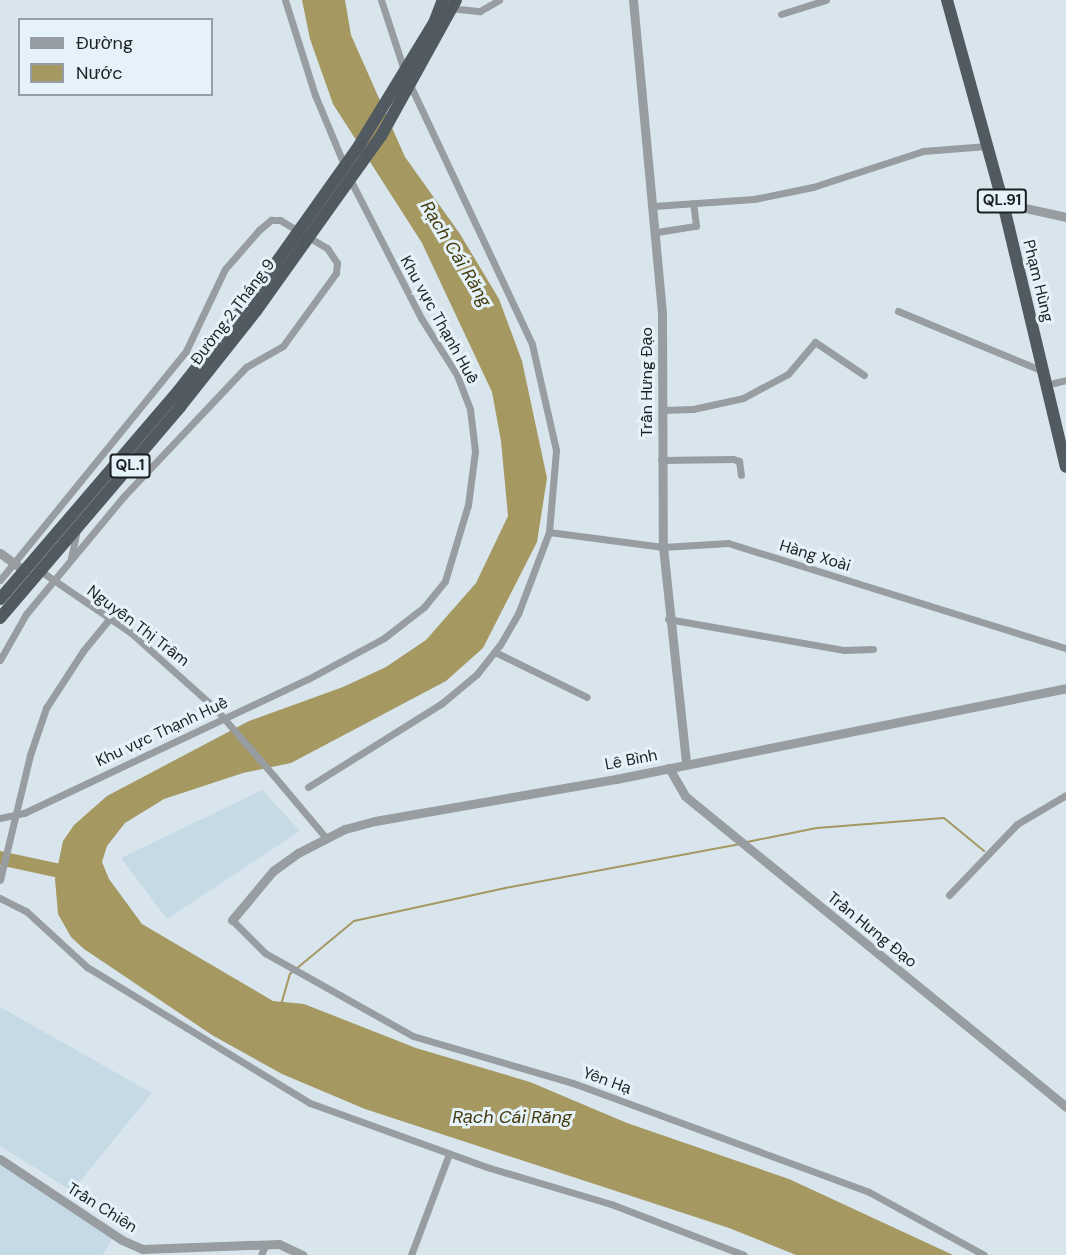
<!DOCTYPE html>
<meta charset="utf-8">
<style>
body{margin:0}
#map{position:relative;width:1066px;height:1255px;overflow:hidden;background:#d8e5ed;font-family:"DM Sans",sans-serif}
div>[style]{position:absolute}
.built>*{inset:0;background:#c6dae6}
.water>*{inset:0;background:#a59861}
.stream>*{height:2px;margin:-1px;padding:0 1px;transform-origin:1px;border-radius:1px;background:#a59861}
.river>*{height:14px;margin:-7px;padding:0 7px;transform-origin:7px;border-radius:7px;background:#a59861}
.minor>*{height:7px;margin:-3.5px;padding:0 3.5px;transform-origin:3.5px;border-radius:3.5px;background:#979da0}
.tertiary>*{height:9px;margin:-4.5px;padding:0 4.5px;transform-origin:4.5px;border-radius:4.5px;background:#979da0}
.trunk>*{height:12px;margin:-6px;padding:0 6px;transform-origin:6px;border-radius:6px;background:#505a60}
.minor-bridge>*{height:7px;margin:-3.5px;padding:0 3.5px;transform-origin:3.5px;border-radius:3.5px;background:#979da0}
.trunk-bridge>*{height:12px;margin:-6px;padding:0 6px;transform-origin:6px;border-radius:6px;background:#505a60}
span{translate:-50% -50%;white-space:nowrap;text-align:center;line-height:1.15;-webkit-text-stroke:6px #e5f2fa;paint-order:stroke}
.shield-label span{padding:2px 4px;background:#e5f2fa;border:2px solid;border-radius:4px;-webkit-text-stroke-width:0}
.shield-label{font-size:15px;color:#1b2023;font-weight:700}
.street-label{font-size:16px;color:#1b2023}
.water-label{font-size:18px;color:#443a0c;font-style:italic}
.legend{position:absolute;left:18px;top:18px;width:195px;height:78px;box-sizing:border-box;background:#e5f2fa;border:2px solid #949ea4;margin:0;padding:8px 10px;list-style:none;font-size:18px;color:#1b2023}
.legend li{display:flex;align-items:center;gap:12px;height:30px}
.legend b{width:30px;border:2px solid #949ea4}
</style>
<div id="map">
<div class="built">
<i style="clip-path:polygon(262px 790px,300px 831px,167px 919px,121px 858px)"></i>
<i style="clip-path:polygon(0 1007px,152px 1093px,72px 1191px,0 1146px)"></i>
<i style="clip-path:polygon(0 1159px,114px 1235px,103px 1255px,0 1255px)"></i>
</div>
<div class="water">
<i style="clip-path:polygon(302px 0,345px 0,351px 35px,405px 157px,460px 234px,499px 299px,522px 361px,547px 478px,537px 542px,483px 648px,446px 681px,291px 763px,243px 773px,164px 799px,125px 823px,107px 846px,102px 862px,109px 879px,142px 924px,273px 1001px,304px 1004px,416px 1048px,530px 1082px,627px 1123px,789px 1179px,953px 1255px,796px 1255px,729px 1228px,365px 1109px,282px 1074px,212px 1035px,84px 949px,71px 937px,58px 914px,55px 879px,63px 841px,74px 825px,107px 796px,249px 721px,343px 687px,386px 667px,426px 640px,476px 583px,508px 516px,501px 441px,492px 392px,422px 243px,333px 104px,310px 39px)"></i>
</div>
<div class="stream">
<i style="left:747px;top:842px;width:71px;rotate:-11.3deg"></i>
<i style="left:817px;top:828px;width:127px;rotate:-4.5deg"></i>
<i style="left:944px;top:818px;width:52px;rotate:39.5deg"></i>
<i style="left:281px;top:1005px;width:32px;rotate:-74deg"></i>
<i style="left:290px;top:974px;width:83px;rotate:-39.6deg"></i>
<i style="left:354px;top:921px;width:155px;rotate:-12.3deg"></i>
<i style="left:505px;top:888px;width:238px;rotate:-10.6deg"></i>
</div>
<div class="river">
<i style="left:0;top:858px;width:76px;rotate:12.2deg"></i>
</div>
<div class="minor">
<i style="left:285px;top:0;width:100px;rotate:72.5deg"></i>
<i style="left:315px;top:95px;width:78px;rotate:67.4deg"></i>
<i style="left:381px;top:0;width:74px;rotate:71.8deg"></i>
<i style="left:449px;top:8px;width:31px;rotate:6deg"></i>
<i style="left:480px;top:11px;width:22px;rotate:-30deg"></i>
<i style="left:781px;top:14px;width:47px;rotate:-17.3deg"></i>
<i style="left:654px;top:206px;width:100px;rotate:-4deg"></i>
<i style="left:754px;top:199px;width:60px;rotate:-11.5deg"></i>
<i style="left:813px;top:187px;width:116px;rotate:-18.1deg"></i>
<i style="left:923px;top:151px;width:64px;rotate:-4.5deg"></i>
<i style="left:657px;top:232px;width:39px;rotate:-9deg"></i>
<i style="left:696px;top:226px;width:23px;rotate:-97deg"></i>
<i style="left:898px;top:311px;width:157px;rotate:22.5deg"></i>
<i style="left:1054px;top:383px;width:12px;rotate:-14deg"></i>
<i style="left:663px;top:410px;width:30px;rotate:-2deg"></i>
<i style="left:693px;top:409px;width:51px;rotate:-12.4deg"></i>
<i style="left:743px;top:398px;width:51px;rotate:-28.1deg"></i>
<i style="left:788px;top:374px;width:42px;rotate:-49.8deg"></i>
<i style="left:815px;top:342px;width:59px;rotate:34deg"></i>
<i style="left:661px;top:460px;width:72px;rotate:-0.8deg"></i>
<i style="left:733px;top:459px;width:6px;rotate:18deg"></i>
<i style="left:739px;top:461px;width:14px;rotate:82deg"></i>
<i style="left:549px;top:532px;width:115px;rotate:7.5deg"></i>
<i style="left:663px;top:547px;width:65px;rotate:-3.5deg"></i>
<i style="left:728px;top:543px;width:354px;rotate:17.3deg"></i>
<i style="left:71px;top:558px;width:25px;rotate:-78deg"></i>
<i style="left:42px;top:572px;width:107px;rotate:34.3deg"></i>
<i style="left:130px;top:632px;width:113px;rotate:41.8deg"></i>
<i style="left:0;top:580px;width:295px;rotate:-50.9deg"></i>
<i style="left:186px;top:351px;width:91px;rotate:-64.6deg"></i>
<i style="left:225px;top:269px;width:52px;rotate:-48.9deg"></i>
<i style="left:259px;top:230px;width:16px;rotate:-40deg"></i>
<i style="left:271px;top:220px;width:9px"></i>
<i style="left:280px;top:220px;width:55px;rotate:30.8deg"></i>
<i style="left:327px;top:248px;width:18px;rotate:56deg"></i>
<i style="left:337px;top:263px;width:10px;rotate:96deg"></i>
<i style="left:336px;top:273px;width:90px;rotate:126deg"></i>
<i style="left:283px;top:346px;width:43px;rotate:150.4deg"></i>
<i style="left:246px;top:367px;width:178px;rotate:133.4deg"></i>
<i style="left:124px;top:496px;width:153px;rotate:129.7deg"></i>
<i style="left:26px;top:614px;width:53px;rotate:119.5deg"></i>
<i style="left:668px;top:619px;width:179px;rotate:10deg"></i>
<i style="left:844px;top:650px;width:29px;rotate:-2deg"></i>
<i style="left:495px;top:652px;width:102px;rotate:26.1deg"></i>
<i style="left:274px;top:776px;width:81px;rotate:50deg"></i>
<i style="left:308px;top:787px;width:157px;rotate:-32deg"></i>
<i style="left:441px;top:704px;width:47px;rotate:-39.8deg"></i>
<i style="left:477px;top:674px;width:37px;rotate:-52deg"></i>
<i style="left:500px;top:645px;width:36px;rotate:-60deg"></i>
<i style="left:518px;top:614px;width:88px;rotate:-69.3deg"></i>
<i style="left:549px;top:532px;width:82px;rotate:-85.1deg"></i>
<i style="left:556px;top:450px;width:109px;rotate:-102.8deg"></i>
<i style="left:532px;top:344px;width:289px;rotate:-115.2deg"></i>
<i style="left:0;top:818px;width:25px;rotate:-12deg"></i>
<i style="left:24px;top:813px;width:314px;rotate:-25.3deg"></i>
<i style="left:308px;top:679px;width:86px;rotate:-28.3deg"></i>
<i style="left:384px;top:638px;width:51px;rotate:-37.8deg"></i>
<i style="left:424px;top:607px;width:33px;rotate:-51deg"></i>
<i style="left:445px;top:581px;width:79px;rotate:-73.2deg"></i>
<i style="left:468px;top:505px;width:54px;rotate:-82.6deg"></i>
<i style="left:475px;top:451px;width:42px;rotate:-96.8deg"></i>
<i style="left:470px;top:409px;width:36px;rotate:-111deg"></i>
<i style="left:457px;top:375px;width:67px;rotate:-122.3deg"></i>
<i style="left:421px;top:318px;width:158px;rotate:-117.1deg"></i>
<i style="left:0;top:880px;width:129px;rotate:-76.5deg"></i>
<i style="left:30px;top:755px;width:50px;rotate:-71.2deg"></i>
<i style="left:46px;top:708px;width:68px;rotate:-57deg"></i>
<i style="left:83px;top:651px;width:43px;rotate:-50.7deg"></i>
<i style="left:949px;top:895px;width:98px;rotate:-46.2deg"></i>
<i style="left:1017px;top:824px;width:57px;rotate:-30.6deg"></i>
<i style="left:0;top:898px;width:29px;rotate:27deg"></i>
<i style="left:26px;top:911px;width:83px;rotate:42.6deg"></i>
<i style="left:87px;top:967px;width:261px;rotate:31.4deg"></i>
<i style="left:310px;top:1103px;width:191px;rotate:19.9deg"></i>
<i style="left:490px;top:1168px;width:126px;rotate:16.6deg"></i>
<i style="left:611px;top:1204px;width:142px;rotate:21deg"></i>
<i style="left:232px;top:920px;width:47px;rotate:45deg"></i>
<i style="left:265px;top:953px;width:170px;rotate:29.3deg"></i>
<i style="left:413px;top:1036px;width:167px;rotate:16.4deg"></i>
<i style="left:573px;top:1083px;width:315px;rotate:20.2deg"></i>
<i style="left:869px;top:1192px;width:131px;rotate:28.7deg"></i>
<i style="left:261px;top:1255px;width:12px;rotate:-66deg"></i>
<i style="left:411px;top:1255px;width:108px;rotate:-69.4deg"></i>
</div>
<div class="tertiary">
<i style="left:633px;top:0;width:313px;rotate:84.7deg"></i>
<i style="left:662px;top:312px;width:235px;rotate:89.8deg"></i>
<i style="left:663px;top:547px;width:218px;rotate:83.9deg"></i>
<i style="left:1003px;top:203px;width:65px;rotate:12.5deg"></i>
<i style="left:0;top:553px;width:31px;rotate:36deg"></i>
<i style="left:669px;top:768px;width:32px;rotate:60deg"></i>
<i style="left:685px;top:796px;width:492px;rotate:39.2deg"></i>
<i style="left:232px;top:920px;width:64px;rotate:-50.1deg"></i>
<i style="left:273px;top:871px;width:31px;rotate:-36deg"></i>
<i style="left:298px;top:853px;width:53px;rotate:-27.1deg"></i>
<i style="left:345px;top:829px;width:31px;rotate:-15deg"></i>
<i style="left:375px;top:821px;width:245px;rotate:-9.9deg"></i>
<i style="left:616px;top:779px;width:459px;rotate:-11.4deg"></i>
<i style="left:0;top:1159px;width:146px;rotate:33.6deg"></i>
<i style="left:122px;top:1240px;width:22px;rotate:24deg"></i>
<i style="left:142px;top:1249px;width:137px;rotate:-2.1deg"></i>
<i style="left:279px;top:1244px;width:26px;rotate:25deg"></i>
</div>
<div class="trunk">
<i style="left:947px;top:0;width:211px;rotate:74.6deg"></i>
<i style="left:1003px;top:203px;width:271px;rotate:76.6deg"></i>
<i style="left:0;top:599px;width:275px;rotate:-49.4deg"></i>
<i style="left:179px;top:390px;width:108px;rotate:-51.8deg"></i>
<i style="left:0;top:618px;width:277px;rotate:-49.5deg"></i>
<i style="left:180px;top:407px;width:122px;rotate:-51.6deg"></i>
</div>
<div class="minor-bridge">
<i style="left:214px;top:707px;width:91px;rotate:49deg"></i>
</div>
<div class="trunk-bridge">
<i style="left:246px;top:305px;width:191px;rotate:-54.6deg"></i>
<i style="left:357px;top:149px;width:148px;rotate:-58.6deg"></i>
<i style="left:434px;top:23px;width:25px;rotate:-69deg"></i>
<i style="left:256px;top:311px;width:215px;rotate:-54.5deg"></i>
<i style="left:381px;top:136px;width:155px;rotate:-61.1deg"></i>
</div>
<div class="shield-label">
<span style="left:1002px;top:201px">QL.91</span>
<span style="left:130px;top:466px">QL.1</span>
</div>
<div class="street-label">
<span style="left:1038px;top:281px;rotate:76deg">Phạm Hùng</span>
<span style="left:233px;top:312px;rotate:-53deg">Đường 2 Tháng 9</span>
<span style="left:439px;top:320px;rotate:61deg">Khu vực Thạnh Huề</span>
<span style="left:647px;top:382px;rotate:-90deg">Trần Hưng Đạo</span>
<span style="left:815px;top:556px;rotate:17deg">Hàng Xoài</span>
<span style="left:138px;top:626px;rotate:37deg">Nguyễn Thị Trâm</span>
<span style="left:162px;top:732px;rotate:-25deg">Khu vực Thạnh Huề</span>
<span style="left:631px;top:760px;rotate:-11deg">Lê Bình</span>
<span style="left:872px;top:930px;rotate:39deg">Trần Hưng Đạo</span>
<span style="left:607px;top:1081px;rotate:20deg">Yên Hạ</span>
<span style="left:102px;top:1208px;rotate:32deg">Trần Chiên</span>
</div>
<div class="water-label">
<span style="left:456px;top:254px;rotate:59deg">Rạch Cái Răng</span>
<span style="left:512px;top:1117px">Rạch Cái Răng</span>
</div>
<ul class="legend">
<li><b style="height:8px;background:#979da0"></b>Đường</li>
<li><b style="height:16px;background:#a59861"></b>Nước</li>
</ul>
</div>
